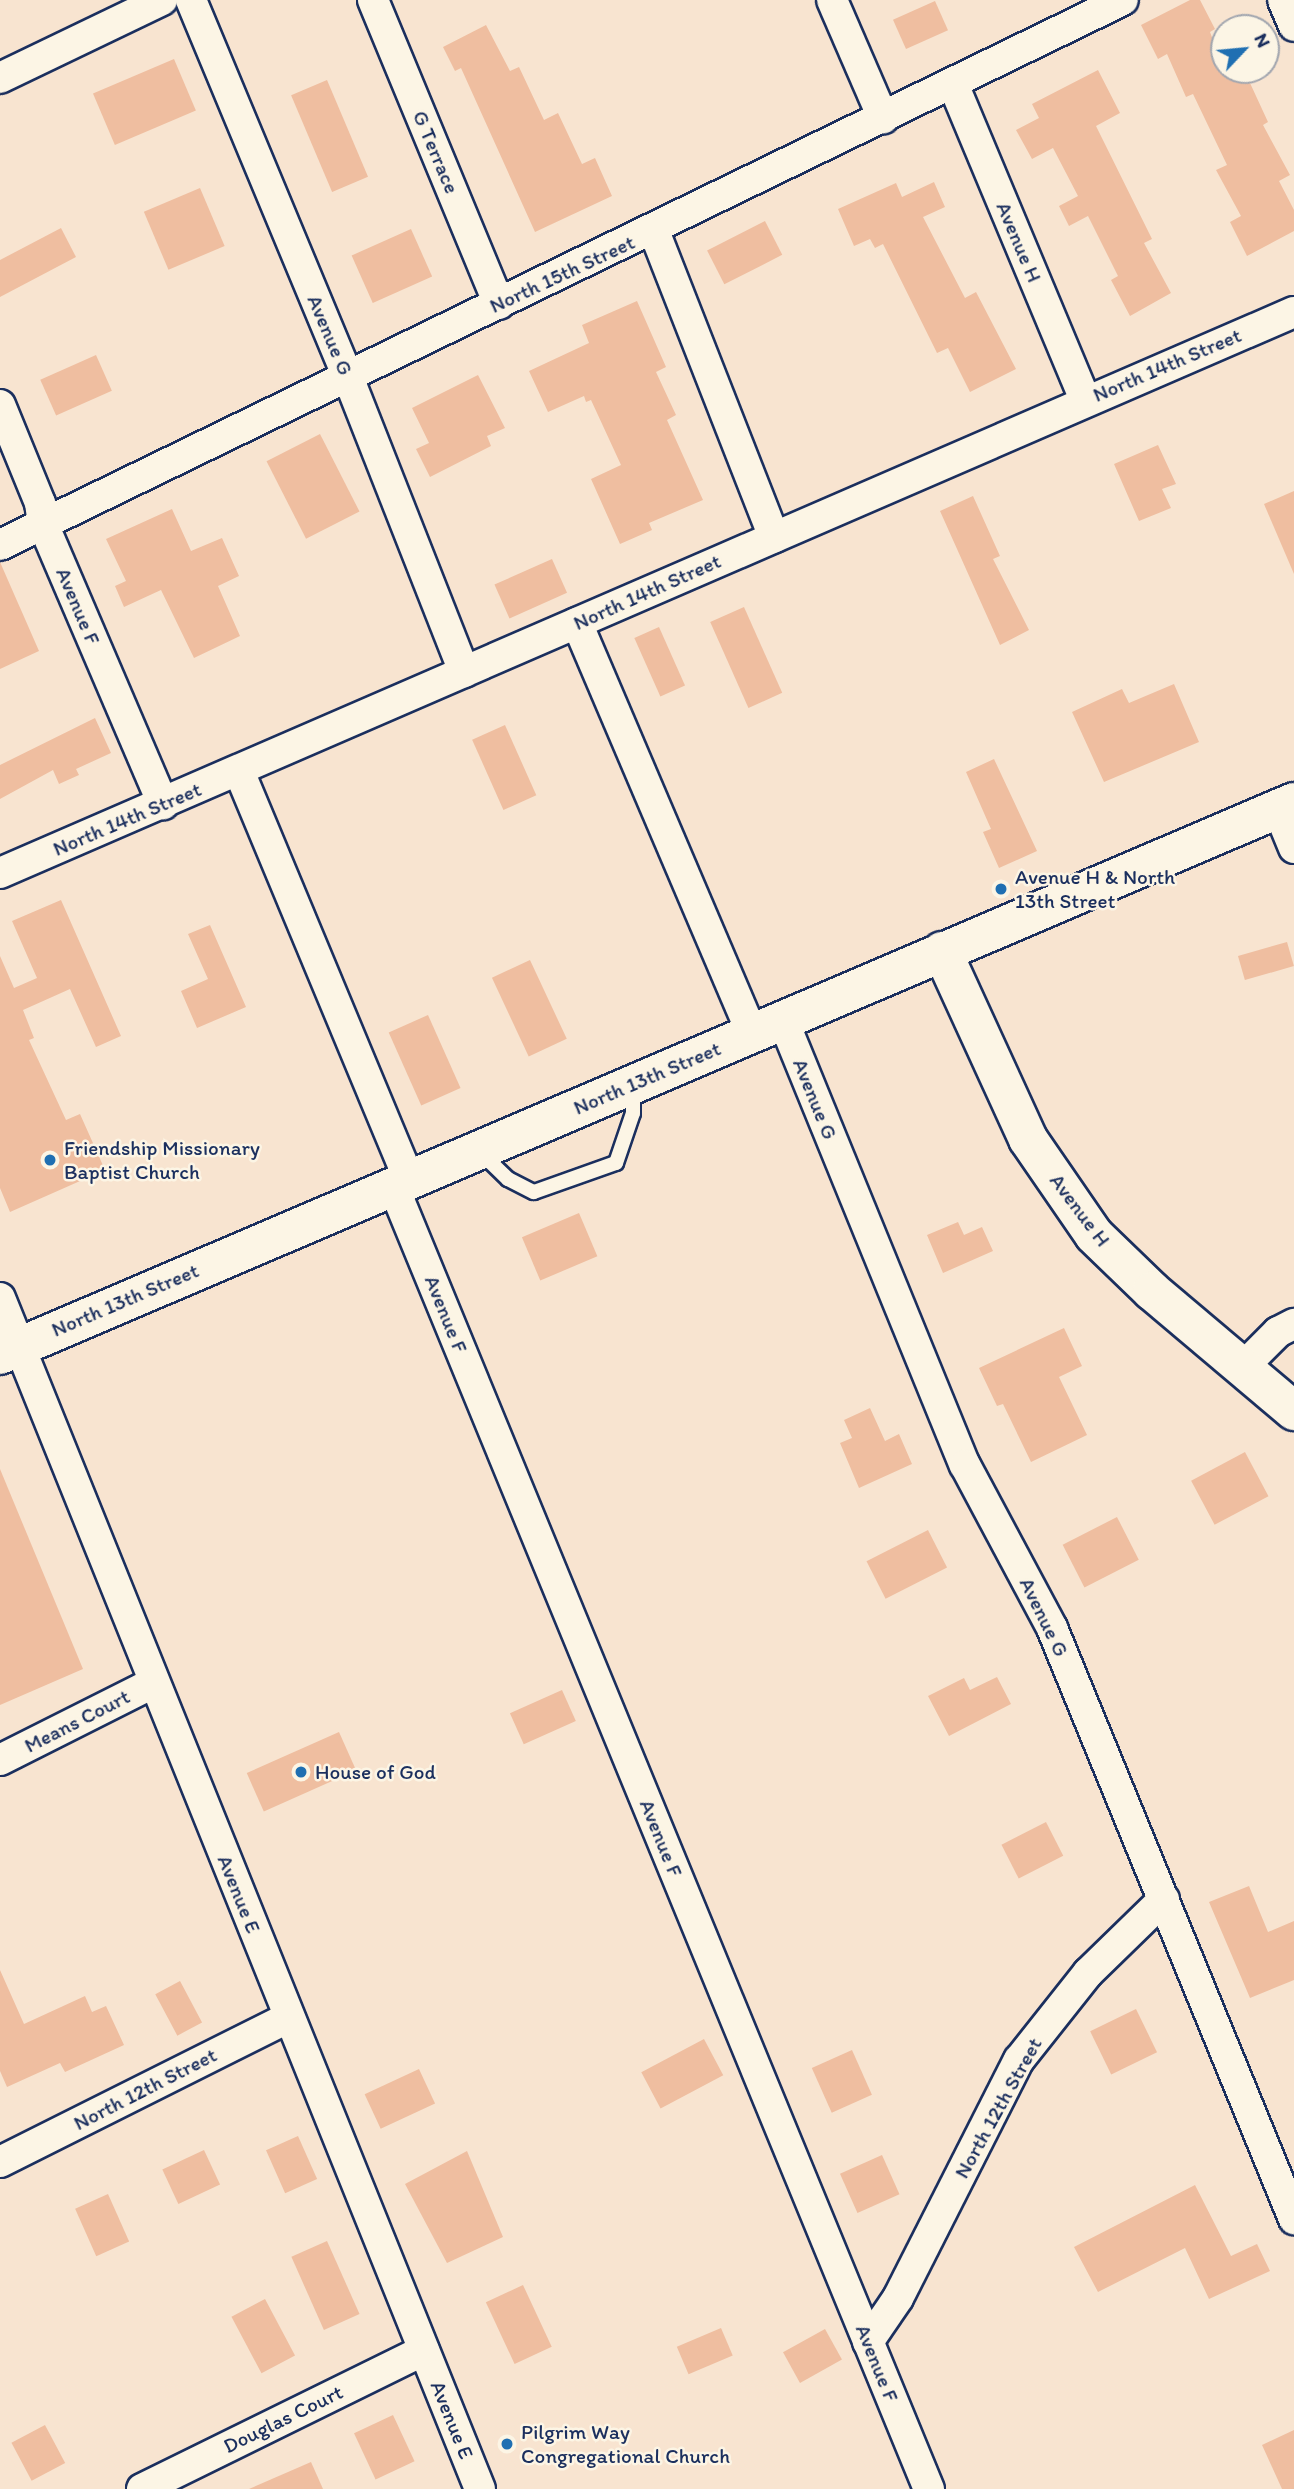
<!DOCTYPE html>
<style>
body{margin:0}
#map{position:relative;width:1294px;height:2489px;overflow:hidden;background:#f8e4d0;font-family:Itim,sans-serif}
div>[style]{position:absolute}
.building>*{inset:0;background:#efbea0;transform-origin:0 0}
.roads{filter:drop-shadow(2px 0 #1b2f5e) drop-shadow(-2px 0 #1b2f5e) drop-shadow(0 2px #1b2f5e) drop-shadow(0 -2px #1b2f5e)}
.lane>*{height:14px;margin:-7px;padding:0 7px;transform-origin:7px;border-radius:7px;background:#fcf5e5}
.street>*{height:30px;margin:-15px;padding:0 15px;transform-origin:15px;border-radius:15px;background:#fcf5e5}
.secondary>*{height:38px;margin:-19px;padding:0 19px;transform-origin:19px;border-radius:19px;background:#fcf5e5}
.dots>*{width:19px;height:19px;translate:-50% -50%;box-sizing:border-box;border:4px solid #fcf5e5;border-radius:50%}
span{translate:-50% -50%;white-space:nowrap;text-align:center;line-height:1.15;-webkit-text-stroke:5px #fcf5e5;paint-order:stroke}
.street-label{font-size:21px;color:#1b2f5e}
.poi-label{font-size:21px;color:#1b2f5e}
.left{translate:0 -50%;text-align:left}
.north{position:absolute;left:1210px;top:14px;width:70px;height:70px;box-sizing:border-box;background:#fcf5e5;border:2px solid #a2a6af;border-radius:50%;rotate:64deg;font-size:19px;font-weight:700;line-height:28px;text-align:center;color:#1b2f5e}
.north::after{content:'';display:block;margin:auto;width:24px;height:32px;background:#1f6fb2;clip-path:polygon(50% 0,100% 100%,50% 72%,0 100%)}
</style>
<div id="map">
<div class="building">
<i style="clip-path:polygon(1190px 0,1200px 0,1215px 29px,1210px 32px,1224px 70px,1244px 70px,1268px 122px,1263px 125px,1290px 175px,1279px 181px,1294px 210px,1294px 231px,1247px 256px,1230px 222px,1241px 216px,1216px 170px,1227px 165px,1193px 94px,1186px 97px,1167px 54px,1158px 59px,1141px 25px)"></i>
<i style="left:935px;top:1px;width:32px;height:46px;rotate:66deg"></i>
<i style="clip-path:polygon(486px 25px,510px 71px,519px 67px,544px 120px,558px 113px,582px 164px,595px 158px,612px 196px,535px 232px,461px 68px,455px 71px,443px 47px)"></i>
<i style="left:174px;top:59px;width:56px;height:88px;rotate:67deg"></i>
<i style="clip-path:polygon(1098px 70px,1120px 113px,1096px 126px,1152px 239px,1144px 243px,1171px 293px,1130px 316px,1111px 280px,1118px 276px,1088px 216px,1069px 226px,1059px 206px,1078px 196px,1053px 148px,1032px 159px,1016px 130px,1039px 118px,1032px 104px)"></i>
<i style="left:327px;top:80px;width:105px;height:39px;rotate:67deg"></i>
<i style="clip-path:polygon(934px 182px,945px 207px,923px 217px,965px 298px,976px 292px,1016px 369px,970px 392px,948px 348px,937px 353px,883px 244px,875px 248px,870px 239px,854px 246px,838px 209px,896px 183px,902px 197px)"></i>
<i style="left:200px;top:188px;width:63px;height:61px;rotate:67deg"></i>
<i style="left:765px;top:221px;width:38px;height:65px;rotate:63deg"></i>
<i style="clip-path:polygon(61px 228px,76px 257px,0 297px,0 260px)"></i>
<i style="left:411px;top:229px;width:52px;height:65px;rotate:66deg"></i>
<i style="clip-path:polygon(637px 301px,666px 367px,656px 372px,676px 415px,667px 420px,703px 500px,649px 523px,652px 530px,620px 544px,591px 479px,621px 465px,591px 400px,586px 402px,584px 396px,548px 412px,529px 371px,589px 343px,582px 325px)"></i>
<i style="left:96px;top:355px;width:39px;height:61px;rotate:66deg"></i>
<i style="clip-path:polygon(478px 375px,505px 428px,487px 436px,491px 446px,430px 477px,416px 449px,429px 443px,412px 408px)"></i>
<i style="left:320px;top:434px;width:87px;height:60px;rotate:63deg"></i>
<i style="clip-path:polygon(1158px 445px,1176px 484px,1162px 489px,1171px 508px,1139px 521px,1114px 464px)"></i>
<i style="clip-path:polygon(1294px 491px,1294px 574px,1264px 504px)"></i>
<i style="clip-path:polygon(973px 496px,1000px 556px,993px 559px,1029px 630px,1000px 645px,940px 511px)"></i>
<i style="clip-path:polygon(172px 509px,191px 551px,222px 538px,239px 576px,218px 586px,240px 636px,194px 658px,161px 590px,124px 607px,115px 586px,126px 581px,106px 539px)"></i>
<i style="left:552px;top:559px;width:37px;height:63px;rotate:66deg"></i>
<i style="clip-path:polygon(0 562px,39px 651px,0 669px)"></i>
<i style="left:744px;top:607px;width:94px;height:37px;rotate:66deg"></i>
<i style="left:659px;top:627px;width:64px;height:27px;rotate:66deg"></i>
<i style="clip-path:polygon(1174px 684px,1199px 742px,1104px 782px,1072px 712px,1122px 689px,1129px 703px)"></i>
<i style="clip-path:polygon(95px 718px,111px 753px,76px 769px,79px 775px,59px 784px,53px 770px,0 799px,0 765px)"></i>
<i style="left:505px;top:725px;width:77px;height:36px;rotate:66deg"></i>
<i style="clip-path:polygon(994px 759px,1037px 851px,999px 868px,983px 832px,991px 829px,966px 772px)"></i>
<i style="clip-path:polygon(61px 900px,121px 1036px,96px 1047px,70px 989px,23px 1010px,34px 1038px,29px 1040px,66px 1120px,80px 1114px,105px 1170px,10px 1212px,0 1188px,0 956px,14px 988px,37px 978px,12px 921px)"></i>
<i style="clip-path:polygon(210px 925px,246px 1007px,197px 1028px,181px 991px,208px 979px,188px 934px)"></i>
<i style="left:1287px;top:942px;width:25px;height:51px;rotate:74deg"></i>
<i style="left:530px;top:960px;width:87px;height:42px;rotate:65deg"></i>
<i style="left:428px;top:1015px;width:80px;height:43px;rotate:66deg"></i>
<i style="left:579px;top:1213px;width:47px;height:62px;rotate:67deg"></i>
<i style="clip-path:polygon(958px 1222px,964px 1235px,982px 1227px,993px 1251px,943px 1273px,927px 1235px)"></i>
<i style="clip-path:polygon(1064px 1328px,1082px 1366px,1059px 1377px,1087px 1435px,1031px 1462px,1003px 1404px,997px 1406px,979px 1368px)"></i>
<i style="clip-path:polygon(870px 1408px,885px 1441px,899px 1434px,912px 1464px,859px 1488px,840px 1443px,852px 1438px,844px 1420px)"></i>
<i style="left:1245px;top:1452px;width:50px;height:61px;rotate:62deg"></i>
<i style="clip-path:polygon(0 1469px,83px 1669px,0 1705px)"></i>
<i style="left:1117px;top:1517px;width:48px;height:61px;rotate:63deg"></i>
<i style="left:928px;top:1530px;width:42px;height:69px;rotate:63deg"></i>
<i style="clip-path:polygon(997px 1677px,1011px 1704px,949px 1736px,928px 1696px,964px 1678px,970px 1690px)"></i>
<i style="left:562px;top:1690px;width:34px;height:57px;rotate:66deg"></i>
<i style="left:339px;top:1732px;width:42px;height:101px;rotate:66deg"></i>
<i style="left:1046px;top:1822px;width:38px;height:50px;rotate:63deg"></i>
<i style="clip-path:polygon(1249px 1886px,1268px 1932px,1294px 1921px,1294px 1980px,1250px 1998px,1209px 1902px)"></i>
<i style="clip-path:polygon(0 1970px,24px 2024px,85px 1996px,92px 2012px,106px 2006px,124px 2045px,65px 2072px,60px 2063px,7px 2087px,0 2071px)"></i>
<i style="left:180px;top:1981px;width:47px;height:28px;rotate:62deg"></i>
<i style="left:1136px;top:2009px;width:48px;height:51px;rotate:64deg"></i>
<i style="left:704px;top:2039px;width:41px;height:71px;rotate:62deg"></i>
<i style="left:852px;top:2050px;width:49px;height:44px;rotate:66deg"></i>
<i style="left:419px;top:2069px;width:38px;height:60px;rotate:65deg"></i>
<i style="left:298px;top:2136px;width:47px;height:35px;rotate:66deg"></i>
<i style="left:204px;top:2150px;width:38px;height:46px;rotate:65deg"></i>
<i style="clip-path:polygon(467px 2151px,503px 2237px,447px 2263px,405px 2184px)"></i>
<i style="left:882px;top:2155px;width:43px;height:46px;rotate:66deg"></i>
<i style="clip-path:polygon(1195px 2185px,1231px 2256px,1257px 2244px,1270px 2271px,1209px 2299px,1185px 2248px,1098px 2292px,1074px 2247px)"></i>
<i style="left:108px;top:2194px;width:52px;height:36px;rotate:66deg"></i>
<i style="left:327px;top:2241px;width:80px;height:39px;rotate:66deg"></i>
<i style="left:523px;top:2285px;width:68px;height:41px;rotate:65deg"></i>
<i style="left:265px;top:2299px;width:64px;height:38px;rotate:62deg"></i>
<i style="left:721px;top:2328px;width:30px;height:48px;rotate:67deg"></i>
<i style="left:825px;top:2329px;width:35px;height:48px;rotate:61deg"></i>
<i style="left:393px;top:2415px;width:51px;height:43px;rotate:65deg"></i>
<i style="left:45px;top:2425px;width:43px;height:38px;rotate:62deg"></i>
<i style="clip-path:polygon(1294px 2430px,1294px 2489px,1282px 2489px,1262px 2445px)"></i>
<i style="clip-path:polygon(311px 2462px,323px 2489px,249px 2489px)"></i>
</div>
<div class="roads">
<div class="lane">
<i style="left:480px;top:1152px;width:39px;rotate:44deg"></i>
<i style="left:508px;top:1179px;width:29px;rotate:27deg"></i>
<i style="left:534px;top:1192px;width:87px;rotate:-19.5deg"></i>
<i style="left:616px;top:1163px;width:53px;rotate:-71.2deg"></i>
<i style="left:633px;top:1113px;width:27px;rotate:-90deg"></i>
</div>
<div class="street">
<i style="left:191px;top:0;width:408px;rotate:67.4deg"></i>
<i style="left:348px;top:377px;width:317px;rotate:68.5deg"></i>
<i style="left:373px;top:0;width:329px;rotate:67.5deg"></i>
<i style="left:832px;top:0;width:129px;rotate:66.6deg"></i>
<i style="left:1283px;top:0;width:28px;rotate:67deg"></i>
<i style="left:0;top:78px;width:180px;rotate:-25.7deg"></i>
<i style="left:953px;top:84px;width:342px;rotate:67.3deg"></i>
<i style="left:654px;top:231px;width:329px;rotate:68.6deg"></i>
<i style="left:0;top:405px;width:106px;rotate:67.8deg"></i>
<i style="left:40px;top:503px;width:21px;rotate:82deg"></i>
<i style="left:43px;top:524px;width:305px;rotate:66.8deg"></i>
<i style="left:0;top:545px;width:1248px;rotate:-25.89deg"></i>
<i style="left:577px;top:623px;width:446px;rotate:66.9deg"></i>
<i style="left:239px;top:771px;width:444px;rotate:67.4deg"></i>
<i style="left:1278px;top:809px;width:42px;rotate:67.7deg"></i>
<i style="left:0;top:873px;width:1410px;rotate:-23.44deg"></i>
<i style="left:783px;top:1020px;width:481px;rotate:67.8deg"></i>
<i style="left:965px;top:1465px;width:185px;rotate:61.9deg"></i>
<i style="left:1052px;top:1628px;width:639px;rotate:67.73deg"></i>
<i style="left:394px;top:1188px;width:1407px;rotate:67.65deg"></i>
<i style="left:0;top:1298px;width:1284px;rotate:68.05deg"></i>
<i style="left:1242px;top:1368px;width:51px;rotate:-45deg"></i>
<i style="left:1278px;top:1332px;width:18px;rotate:-27deg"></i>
<i style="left:0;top:1760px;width:171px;rotate:-26.7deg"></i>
<i style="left:0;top:2162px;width:323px;rotate:-26.6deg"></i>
<i style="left:868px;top:2342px;width:53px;rotate:-55.7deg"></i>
<i style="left:898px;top:2298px;width:267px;rotate:-63.1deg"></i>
<i style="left:1019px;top:2060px;width:111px;rotate:-51.6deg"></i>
<i style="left:1088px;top:1973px;width:106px;rotate:-44.2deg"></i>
<i style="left:142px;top:2489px;width:314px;rotate:-26.2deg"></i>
</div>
<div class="secondary">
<i style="left:942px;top:951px;width:207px;rotate:65.4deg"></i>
<i style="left:1028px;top:1139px;width:116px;rotate:55.5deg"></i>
<i style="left:1094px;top:1235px;width:81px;rotate:44deg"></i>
<i style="left:1152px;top:1291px;width:186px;rotate:40.2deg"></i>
<i style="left:0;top:1355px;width:1407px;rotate:-23.14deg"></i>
</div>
</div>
<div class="dots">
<i style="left:1001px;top:889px;background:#1f6fb2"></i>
<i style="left:50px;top:1160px;background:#1f6fb2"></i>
<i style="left:301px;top:1772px;background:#1f6fb2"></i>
<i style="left:507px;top:2444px;background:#1f6fb2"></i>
</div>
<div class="street-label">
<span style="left:436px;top:152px;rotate:67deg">G Terrace</span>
<span style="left:1019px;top:242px;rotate:67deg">Avenue H</span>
<span style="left:562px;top:274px;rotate:-25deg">North 15th Street</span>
<span style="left:330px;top:335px;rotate:67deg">Avenue G</span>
<span style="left:1167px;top:365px;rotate:-23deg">North 14th Street</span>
<span style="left:647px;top:592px;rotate:-24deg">North 14th Street</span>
<span style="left:78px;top:606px;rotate:67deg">Avenue F</span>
<span style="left:127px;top:819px;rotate:-23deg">North 14th Street</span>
<span style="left:647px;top:1078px;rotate:-23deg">North 13th Street</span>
<span style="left:815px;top:1099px;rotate:68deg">Avenue G</span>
<span style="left:1080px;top:1210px;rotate:53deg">Avenue H</span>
<span style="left:125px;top:1300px;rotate:-23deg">North 13th Street</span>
<span style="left:446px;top:1314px;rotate:68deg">Avenue F</span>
<span style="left:1044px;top:1617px;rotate:64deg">Avenue G</span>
<span style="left:77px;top:1721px;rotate:-27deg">Means Court</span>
<span style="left:661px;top:1838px;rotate:68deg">Avenue F</span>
<span style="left:239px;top:1894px;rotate:68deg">Avenue E</span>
<span style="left:145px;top:2089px;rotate:-27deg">North 12th Street</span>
<span style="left:998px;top:2108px;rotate:-61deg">North 12th Street</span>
<span style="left:877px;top:2363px;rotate:68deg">Avenue F</span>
<span style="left:283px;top:2419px;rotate:-26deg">Douglas Court</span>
<span style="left:452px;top:2420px;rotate:68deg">Avenue E</span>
</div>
<div class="poi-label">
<span class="left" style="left:1015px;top:889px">Avenue H &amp; North<br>13th Street</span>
<span class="left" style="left:64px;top:1160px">Friendship Missionary<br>Baptist Church</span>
<span class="left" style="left:315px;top:1772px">House of God</span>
<span class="left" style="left:521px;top:2444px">Pilgrim Way<br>Congregational Church</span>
</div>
<div class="north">N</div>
</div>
